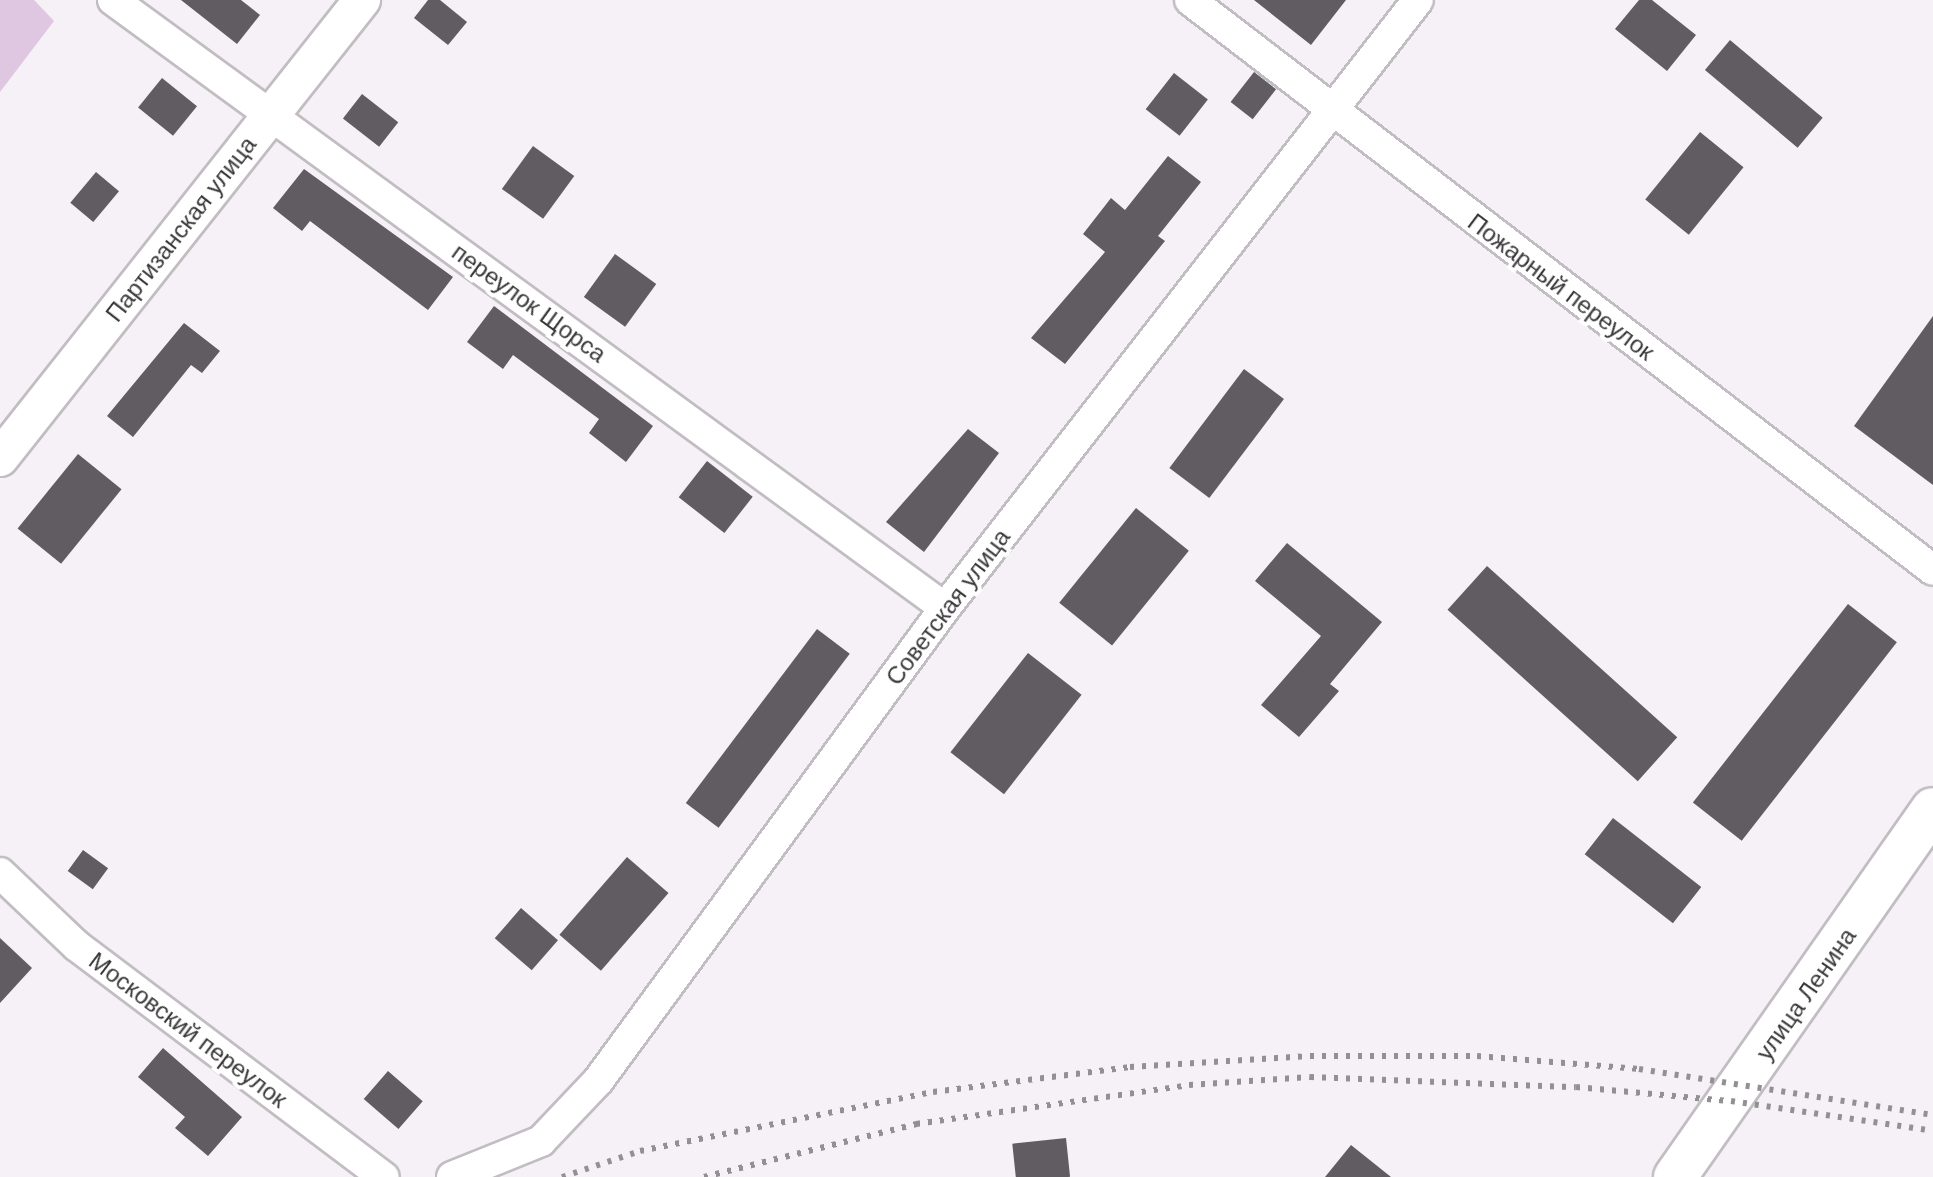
<!DOCTYPE html>
<meta charset="utf-8">
<style>
body{margin:0}
#map{position:relative;width:1933px;height:1177px;overflow:hidden;background:#f6f1f6;font-family:"DM Sans",sans-serif}
div>[style]{position:absolute}
.green>*{inset:0;background:#dfc6e1}
.building>*{inset:0;background:#605c61;transform-origin:0 0}
.roads{filter:drop-shadow(2px 0 #c2bdc2) drop-shadow(-2px 0 #c2bdc2) drop-shadow(0 2px #c2bdc2) drop-shadow(0 -2px #c2bdc2)}
.minor>*{height:30px;margin:-15px;padding:0 15px;transform-origin:15px;border-radius:15px;background:#fff}
.tertiary>*{height:36px;margin:-18px;padding:0 18px;transform-origin:18px;border-radius:18px;background:#fff}
.secondary>*{height:42px;margin:-21px;padding:0 21px;transform-origin:21px;border-radius:21px;background:#fff}
.rail>*{height:6px;margin-top:-3px;transform-origin:0;background:repeating-linear-gradient(90deg,#939093 0 4px,transparent 0 12px)}
span{translate:-50% -50%;white-space:nowrap;text-align:center;line-height:1.15;-webkit-text-stroke:8px #fff;paint-order:stroke}
.street-label{font-size:24px;color:#393739}
</style>
<div id="map">
<div class="green">
<i style="clip-path:polygon(0 0,34px 0,54px 21px,0 92px)"></i>
</div>
<div class="building">
<i style="clip-path:polygon(181px 0,241px 0,260px 15px,237px 44px)"></i>
<i style="clip-path:polygon(428px 0,440px 0,467px 22px,448px 45px,414px 18px)"></i>
<i style="clip-path:polygon(1254px 0,1346px 0,1311px 45px)"></i>
<i style="clip-path:polygon(1639px 0,1652px 0,1696px 35px,1667px 71px,1615px 29px)"></i>
<i style="left:1730px;top:40px;width:121px;height:39px;rotate:40deg"></i>
<i style="left:1254px;top:72px;width:28px;height:38px;rotate:38deg"></i>
<i style="left:1174px;top:73px;width:43px;height:46px;rotate:38deg"></i>
<i style="left:162px;top:78px;width:45px;height:38px;rotate:39deg"></i>
<i style="left:362px;top:94px;width:46px;height:31px;rotate:38deg"></i>
<i style="left:1700px;top:132px;width:56px;height:87px;rotate:39deg"></i>
<i style="left:533px;top:146px;width:51px;height:53px;rotate:36deg"></i>
<i style="clip-path:polygon(1168px 156px,1201px 182px,1158px 236px,1165px 241px,1065px 364px,1031px 338px,1105px 252px,1083px 234px,1111px 198px,1125px 210px)"></i>
<i style="clip-path:polygon(304px 169px,453px 277px,428px 310px,310px 221px,302px 231px,273px 208px)"></i>
<i style="left:96px;top:172px;width:30px;height:40px;rotate:40deg"></i>
<i style="left:615px;top:254px;width:51px;height:53px;rotate:36deg"></i>
<i style="clip-path:polygon(494px 306px,653px 426px,626px 462px,589px 433px,599px 419px,513px 355px,503px 369px,467px 342px)"></i>
<i style="clip-path:polygon(1933px 316px,1933px 485px,1854px 426px)"></i>
<i style="clip-path:polygon(184px 323px,220px 351px,202px 373px,191px 365px,133px 437px,107px 416px)"></i>
<i style="left:1244px;top:369px;width:50px;height:124px;rotate:37deg"></i>
<i style="clip-path:polygon(968px 429px,999px 453px,924px 552px,886px 522px)"></i>
<i style="left:78px;top:454px;width:56px;height:96px;rotate:39deg"></i>
<i style="left:707px;top:461px;width:58px;height:46px;rotate:38deg"></i>
<i style="left:1136px;top:508px;width:68px;height:122px;rotate:39deg"></i>
<i style="clip-path:polygon(1287px 543px,1382px 622px,1330px 684px,1339px 691px,1299px 737px,1261px 705px,1321px 636px,1255px 581px)"></i>
<i style="left:1487px;top:566px;width:256px;height:59px;rotate:42deg"></i>
<i style="left:1848px;top:604px;width:62px;height:252px;rotate:38deg"></i>
<i style="left:817px;top:629px;width:41px;height:218px;rotate:37deg"></i>
<i style="left:1028px;top:653px;width:68px;height:126px;rotate:38deg"></i>
<i style="left:1613px;top:818px;width:112px;height:46px;rotate:38deg"></i>
<i style="left:83px;top:850px;width:31px;height:26px;rotate:36deg"></i>
<i style="left:627px;top:857px;width:55px;height:103px;rotate:41deg"></i>
<i style="left:521px;top:908px;width:49px;height:40px;rotate:41deg"></i>
<i style="clip-path:polygon(0 938px,32px 968px,0 1003px)"></i>
<i style="clip-path:polygon(163px 1048px,242px 1117px,208px 1156px,175px 1128px,185px 1117px,138px 1077px)"></i>
<i style="left:388px;top:1071px;width:46px;height:37px;rotate:41deg"></i>
<i style="left:1066px;top:1138px;width:39px;height:54px;rotate:84deg"></i>
<i style="clip-path:polygon(1351px 1145px,1391px 1177px,1325px 1177px)"></i>
</div>
<div class="roads">
<div class="minor">
<i style="left:113px;top:0;width:1030px;rotate:36.16deg"></i>
<i style="left:1190px;top:0;width:936px;rotate:37.49deg"></i>
<i style="left:0;top:873px;width:106px;rotate:43.5deg"></i>
<i style="left:77px;top:946px;width:384px;rotate:37deg"></i>
<i style="left:452px;top:1177px;width:96px;rotate:-22deg"></i>
<i style="left:541px;top:1141px;width:83px;rotate:-46.5deg"></i>
<i style="left:598px;top:1081px;width:587px;rotate:-53.74deg"></i>
<i style="left:945px;top:608px;width:770px;rotate:-52.12deg"></i>
</div>
<div class="tertiary">
<i style="left:0;top:458px;width:584px;rotate:-51.68deg"></i>
</div>
<div class="secondary">
<i style="left:1675px;top:1177px;width:449px;rotate:-55deg"></i>
</div>
</div>
<div class="rail">
<i style="left:562px;top:1177px;width:82px;rotate:-18.4deg"></i>
<i style="left:640px;top:1151px;width:299px;rotate:-11.4deg"></i>
<i style="left:933px;top:1092px;width:199px;rotate:-7.2deg"></i>
<i style="left:1130px;top:1067px;width:180px;rotate:-3.5deg"></i>
<i style="left:1310px;top:1056px;width:167px"></i>
<i style="left:1477px;top:1056px;width:163px;rotate:4.6deg"></i>
<i style="left:1639px;top:1069px;width:298px;rotate:8.9deg"></i>
<i style="left:704px;top:1177px;width:219px;rotate:-14deg"></i>
<i style="left:916px;top:1124px;width:276px;rotate:-8.1deg"></i>
<i style="left:1189px;top:1085px;width:121px;rotate:-3.8deg"></i>
<i style="left:1310px;top:1077px;width:266px;rotate:2.2deg"></i>
<i style="left:1576px;top:1087px;width:156px;rotate:5.2deg"></i>
<i style="left:1731px;top:1101px;width:204px;rotate:8.4deg"></i>
</div>
<div class="street-label">
<span style="left:181px;top:229px;rotate:-52deg">Партизанская улица</span>
<span style="left:1561px;top:287px;rotate:37deg">Пожарный переулок</span>
<span style="left:529px;top:303px;rotate:36deg">переулок Щорса</span>
<span style="left:948px;top:607px;rotate:-53deg">Советская улица</span>
<span style="left:1806px;top:994px;rotate:-55deg">улица Ленина</span>
<span style="left:188px;top:1030px;rotate:37deg">Московский переулок</span>
</div>
</div>
